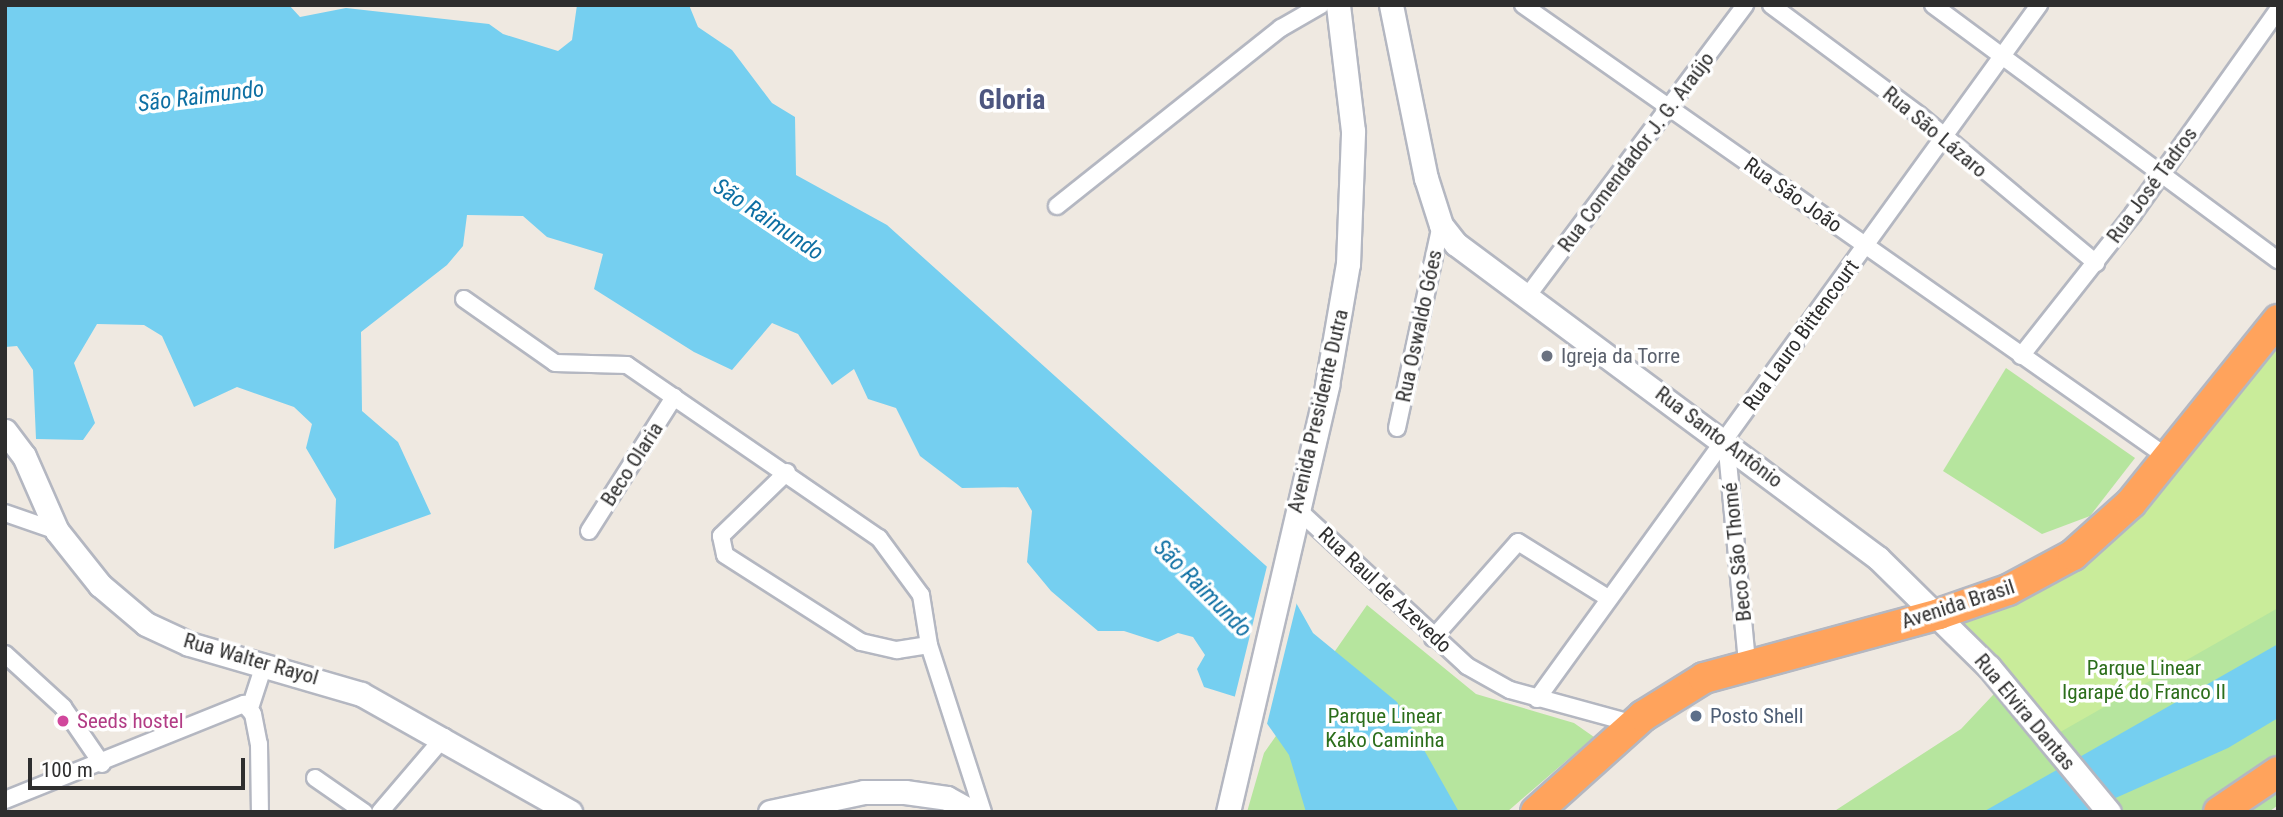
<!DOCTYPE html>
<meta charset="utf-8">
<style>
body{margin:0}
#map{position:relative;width:2283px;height:817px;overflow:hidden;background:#efe9e1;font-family:"Roboto Condensed",sans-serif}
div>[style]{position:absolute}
.green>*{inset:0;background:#b6e59e}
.pitch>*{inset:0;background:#c9ec9a}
.water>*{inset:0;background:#75cff0}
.pier>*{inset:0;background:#efe9e1}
.roads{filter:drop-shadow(2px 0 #b4b7c1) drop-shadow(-2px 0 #b4b7c1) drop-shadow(0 2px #b4b7c1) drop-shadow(0 -2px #b4b7c1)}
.street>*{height:16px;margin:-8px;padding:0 8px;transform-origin:8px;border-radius:8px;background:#fff}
.secondary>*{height:23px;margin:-11.5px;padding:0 11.5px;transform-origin:11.5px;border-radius:11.5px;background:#fff}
.highway>*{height:30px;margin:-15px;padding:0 15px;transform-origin:15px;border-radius:15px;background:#ffa35c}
.dots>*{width:19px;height:19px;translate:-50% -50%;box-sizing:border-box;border:4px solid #fff;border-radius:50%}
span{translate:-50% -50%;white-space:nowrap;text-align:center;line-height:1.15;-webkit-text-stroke:7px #fff;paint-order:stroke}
.street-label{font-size:21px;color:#2e2e2e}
.worship-label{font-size:21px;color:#5b616d}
.left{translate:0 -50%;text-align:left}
.park-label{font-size:21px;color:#2c6e1b}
.service-label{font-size:21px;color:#4e5e75}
.hotel-label{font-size:21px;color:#b23c85}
.water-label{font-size:23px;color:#0d6fa3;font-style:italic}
.district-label{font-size:28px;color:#4d5680;font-weight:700}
.frame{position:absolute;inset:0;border:7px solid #2e2e2e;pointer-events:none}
.scale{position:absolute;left:28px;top:758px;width:217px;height:32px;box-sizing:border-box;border:4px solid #2e2e2e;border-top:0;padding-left:9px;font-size:21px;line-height:24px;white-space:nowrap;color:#2e2e2e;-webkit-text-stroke:5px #fff;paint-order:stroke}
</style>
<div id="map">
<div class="green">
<i style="clip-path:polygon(2278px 333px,2278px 805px,2269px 812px,1833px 812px,1961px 729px,2008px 679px,1952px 618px,2044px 587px)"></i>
<i style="clip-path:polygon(2006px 368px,2135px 458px,2090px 516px,2042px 534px,1943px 471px)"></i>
<i style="clip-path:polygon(1367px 605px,1476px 694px,1574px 723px,1594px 737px,1507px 812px,1247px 812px,1264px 753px)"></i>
</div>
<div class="pitch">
<i style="clip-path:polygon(2278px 338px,2278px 608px,2055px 735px,1955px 619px,2045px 589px,2071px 572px)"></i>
</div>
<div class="water">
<i style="clip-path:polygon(5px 5px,289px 5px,300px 17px,346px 8px,489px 24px,503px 34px,558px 51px,572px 40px,577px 5px,689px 5px,698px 27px,732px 50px,772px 103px,795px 117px,796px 175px,887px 225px,1285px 583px,1313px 633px,1397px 702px,1459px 812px,1306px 812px,1289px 755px,1252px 702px,1204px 687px,1197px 669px,1205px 655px,1193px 637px,1178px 633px,1158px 642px,1124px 631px,1098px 631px,1051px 591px,1027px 562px,1032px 511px,1018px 487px,962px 488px,920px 456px,896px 408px,868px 399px,854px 369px,832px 385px,798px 334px,772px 323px,732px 370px,694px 352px,594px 289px,603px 254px,547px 237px,523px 216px,467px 215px,463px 246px,447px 265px,361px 332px,362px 411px,398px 442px,431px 514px,334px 549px,336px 499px,306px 448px,312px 424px,294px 407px,237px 387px,194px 407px,162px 336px,144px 325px,97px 324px,74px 363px,95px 423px,83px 440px,36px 439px,33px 370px,17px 346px,5px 347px)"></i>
<i style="clip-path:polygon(2278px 644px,2278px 718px,2228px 748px,2084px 812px,1983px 812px)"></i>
</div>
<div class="pier">
<i style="clip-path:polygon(1268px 562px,1298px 598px,1266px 728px,1249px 705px,1234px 700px)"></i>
</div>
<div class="roads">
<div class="street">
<i style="left:1523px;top:5px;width:787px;rotate:35.06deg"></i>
<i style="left:1771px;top:5px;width:184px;rotate:36.6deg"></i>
<i style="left:1919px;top:115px;width:231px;rotate:39.9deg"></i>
<i style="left:1933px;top:5px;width:429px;rotate:36.5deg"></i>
<i style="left:1057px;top:206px;width:286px;rotate:-38.5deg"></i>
<i style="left:1281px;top:28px;width:46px;rotate:-29.9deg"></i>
<i style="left:1526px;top:298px;width:366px;rotate:-53.2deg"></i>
<i style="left:464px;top:299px;width:111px;rotate:35.1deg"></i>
<i style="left:555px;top:363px;width:72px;rotate:1.6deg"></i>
<i style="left:627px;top:365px;width:306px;rotate:34.5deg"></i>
<i style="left:879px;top:538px;width:71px;rotate:53.6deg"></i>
<i style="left:921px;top:595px;width:51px;rotate:80.9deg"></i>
<i style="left:929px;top:645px;width:176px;rotate:72.1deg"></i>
<i style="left:2021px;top:356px;width:181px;rotate:-51.7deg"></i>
<i style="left:2133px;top:214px;width:250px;rotate:-54.6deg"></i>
<i style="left:1397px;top:428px;width:208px;rotate:-77.8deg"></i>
<i style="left:1726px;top:440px;width:225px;rotate:84.6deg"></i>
<i style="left:787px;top:472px;width:92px;rotate:135.9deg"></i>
<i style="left:721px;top:536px;width:19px;rotate:78deg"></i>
<i style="left:725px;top:555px;width:161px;rotate:32.6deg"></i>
<i style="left:861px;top:642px;width:37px;rotate:13deg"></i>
<i style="left:897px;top:650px;width:32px;rotate:-9deg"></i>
<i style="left:1296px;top:508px;width:233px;rotate:42.7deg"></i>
<i style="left:1467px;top:666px;width:49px;rotate:29.2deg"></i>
<i style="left:1510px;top:690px;width:129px;rotate:15.3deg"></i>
<i style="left:5px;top:513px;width:55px;rotate:19.1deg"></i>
<i style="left:589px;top:531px;width:159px;rotate:-57.6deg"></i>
<i style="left:1433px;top:638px;width:128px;rotate:-48.5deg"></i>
<i style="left:1518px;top:542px;width:106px;rotate:31.9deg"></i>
<i style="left:5px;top:654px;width:79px;rotate:42.4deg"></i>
<i style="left:63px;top:707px;width:69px;rotate:55.6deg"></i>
<i style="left:1537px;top:699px;width:857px;rotate:-54.12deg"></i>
<i style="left:250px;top:708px;width:45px;rotate:-72deg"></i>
<i style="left:315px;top:778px;width:60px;rotate:34.8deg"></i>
<i style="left:5px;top:800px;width:258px;rotate:-21.9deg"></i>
<i style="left:244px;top:704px;width:13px;rotate:48deg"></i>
<i style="left:253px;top:714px;width:31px;rotate:79deg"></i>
<i style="left:259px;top:744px;width:68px;rotate:89.2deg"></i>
<i style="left:380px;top:812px;width:99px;rotate:-49.5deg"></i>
</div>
<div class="secondary">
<i style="left:1391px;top:5px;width:177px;rotate:78.6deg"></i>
<i style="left:1426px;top:178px;width:49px;rotate:72.3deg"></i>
<i style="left:1441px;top:225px;width:24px;rotate:52deg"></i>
<i style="left:1456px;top:244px;width:526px;rotate:36.65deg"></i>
<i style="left:1878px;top:558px;width:156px;rotate:44.5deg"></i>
<i style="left:1989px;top:667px;width:188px;rotate:50.4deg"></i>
<i style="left:5px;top:431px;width:31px;rotate:53deg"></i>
<i style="left:24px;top:456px;width:82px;rotate:66.3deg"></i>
<i style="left:57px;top:531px;width:69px;rotate:51.5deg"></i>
<i style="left:100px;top:585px;width:60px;rotate:40.3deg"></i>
<i style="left:146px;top:624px;width:47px;rotate:24.9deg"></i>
<i style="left:189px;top:644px;width:179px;rotate:16.2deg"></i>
<i style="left:361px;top:694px;width:240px;rotate:29.4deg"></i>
<i style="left:770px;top:812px;width:96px;rotate:-12deg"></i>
<i style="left:864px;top:792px;width:41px"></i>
<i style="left:905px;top:792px;width:42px;rotate:8.1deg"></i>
<i style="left:947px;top:798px;width:29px;rotate:29deg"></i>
<i style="left:1228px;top:812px;width:438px;rotate:-76.9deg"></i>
<i style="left:1327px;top:385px;width:123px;rotate:-80.2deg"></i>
<i style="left:1348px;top:264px;width:133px;rotate:-87.8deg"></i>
<i style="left:1353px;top:131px;width:127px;rotate:-96.8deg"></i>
</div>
<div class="highway">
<i style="left:1536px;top:812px;width:144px;rotate:-41.9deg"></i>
<i style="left:1643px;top:716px;width:72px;rotate:-31.9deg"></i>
<i style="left:1704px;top:678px;width:244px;rotate:-15.2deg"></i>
<i style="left:1939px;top:614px;width:73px;rotate:-19.2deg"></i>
<i style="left:2008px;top:590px;width:74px;rotate:-28.3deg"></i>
<i style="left:2073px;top:555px;width:78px;rotate:-41.9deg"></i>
<i style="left:2131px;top:503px;width:235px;rotate:-51.2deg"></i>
<i style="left:2219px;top:812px;width:71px;rotate:-34.1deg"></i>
</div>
</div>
<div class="dots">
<i style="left:1547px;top:356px;background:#6b7280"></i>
<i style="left:1696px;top:716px;background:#5c6f8a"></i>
<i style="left:63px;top:721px;background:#d1479c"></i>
</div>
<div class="street-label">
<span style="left:1935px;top:132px;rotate:40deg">Rua São Lázaro</span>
<span style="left:1636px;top:152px;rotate:-53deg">Rua Comendador J. G. Araújo</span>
<span style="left:2152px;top:185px;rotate:-54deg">Rua José Tadros</span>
<span style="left:1793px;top:195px;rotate:35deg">Rua São João</span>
<span style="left:1419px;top:326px;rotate:-78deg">Rua Oswaldo Góes</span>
<span style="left:1801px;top:335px;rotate:-54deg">Rua Lauro Bittencourt</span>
<span style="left:1318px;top:411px;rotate:-77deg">Avenida Presidente Dutra</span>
<span style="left:1719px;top:437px;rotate:37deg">Rua Santo Antônio</span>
<span style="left:632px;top:464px;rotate:-57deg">Beco Olaria</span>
<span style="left:1737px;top:552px;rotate:-96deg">Beco São Thomé</span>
<span style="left:1385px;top:590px;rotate:43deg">Rua Raul de Azevedo</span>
<span style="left:1958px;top:604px;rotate:-18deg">Avenida Brasil</span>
<span style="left:251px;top:659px;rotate:16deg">Rua Walter Rayol</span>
<span style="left:2025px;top:712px;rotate:50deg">Rua Elvira Dantas</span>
</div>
<div class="worship-label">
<span class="left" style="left:1561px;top:356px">Igreja da Torre</span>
</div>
<div class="park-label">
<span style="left:2144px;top:680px">Parque Linear<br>Igarapé do Franco II</span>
<span style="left:1385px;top:728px">Parque Linear<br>Kako Caminha</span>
</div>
<div class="service-label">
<span class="left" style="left:1710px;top:716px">Posto Shell</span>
</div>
<div class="hotel-label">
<span class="left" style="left:77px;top:721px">Seeds hostel</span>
</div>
<div class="water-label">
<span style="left:201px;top:97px;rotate:-7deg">São Raimundo</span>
<span style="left:768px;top:220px;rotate:34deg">São Raimundo</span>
<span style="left:1202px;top:589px;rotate:45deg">São Raimundo</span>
</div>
<div class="district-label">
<span style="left:1012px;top:100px">Gloria</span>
</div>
<div class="frame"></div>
<div class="scale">100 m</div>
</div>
